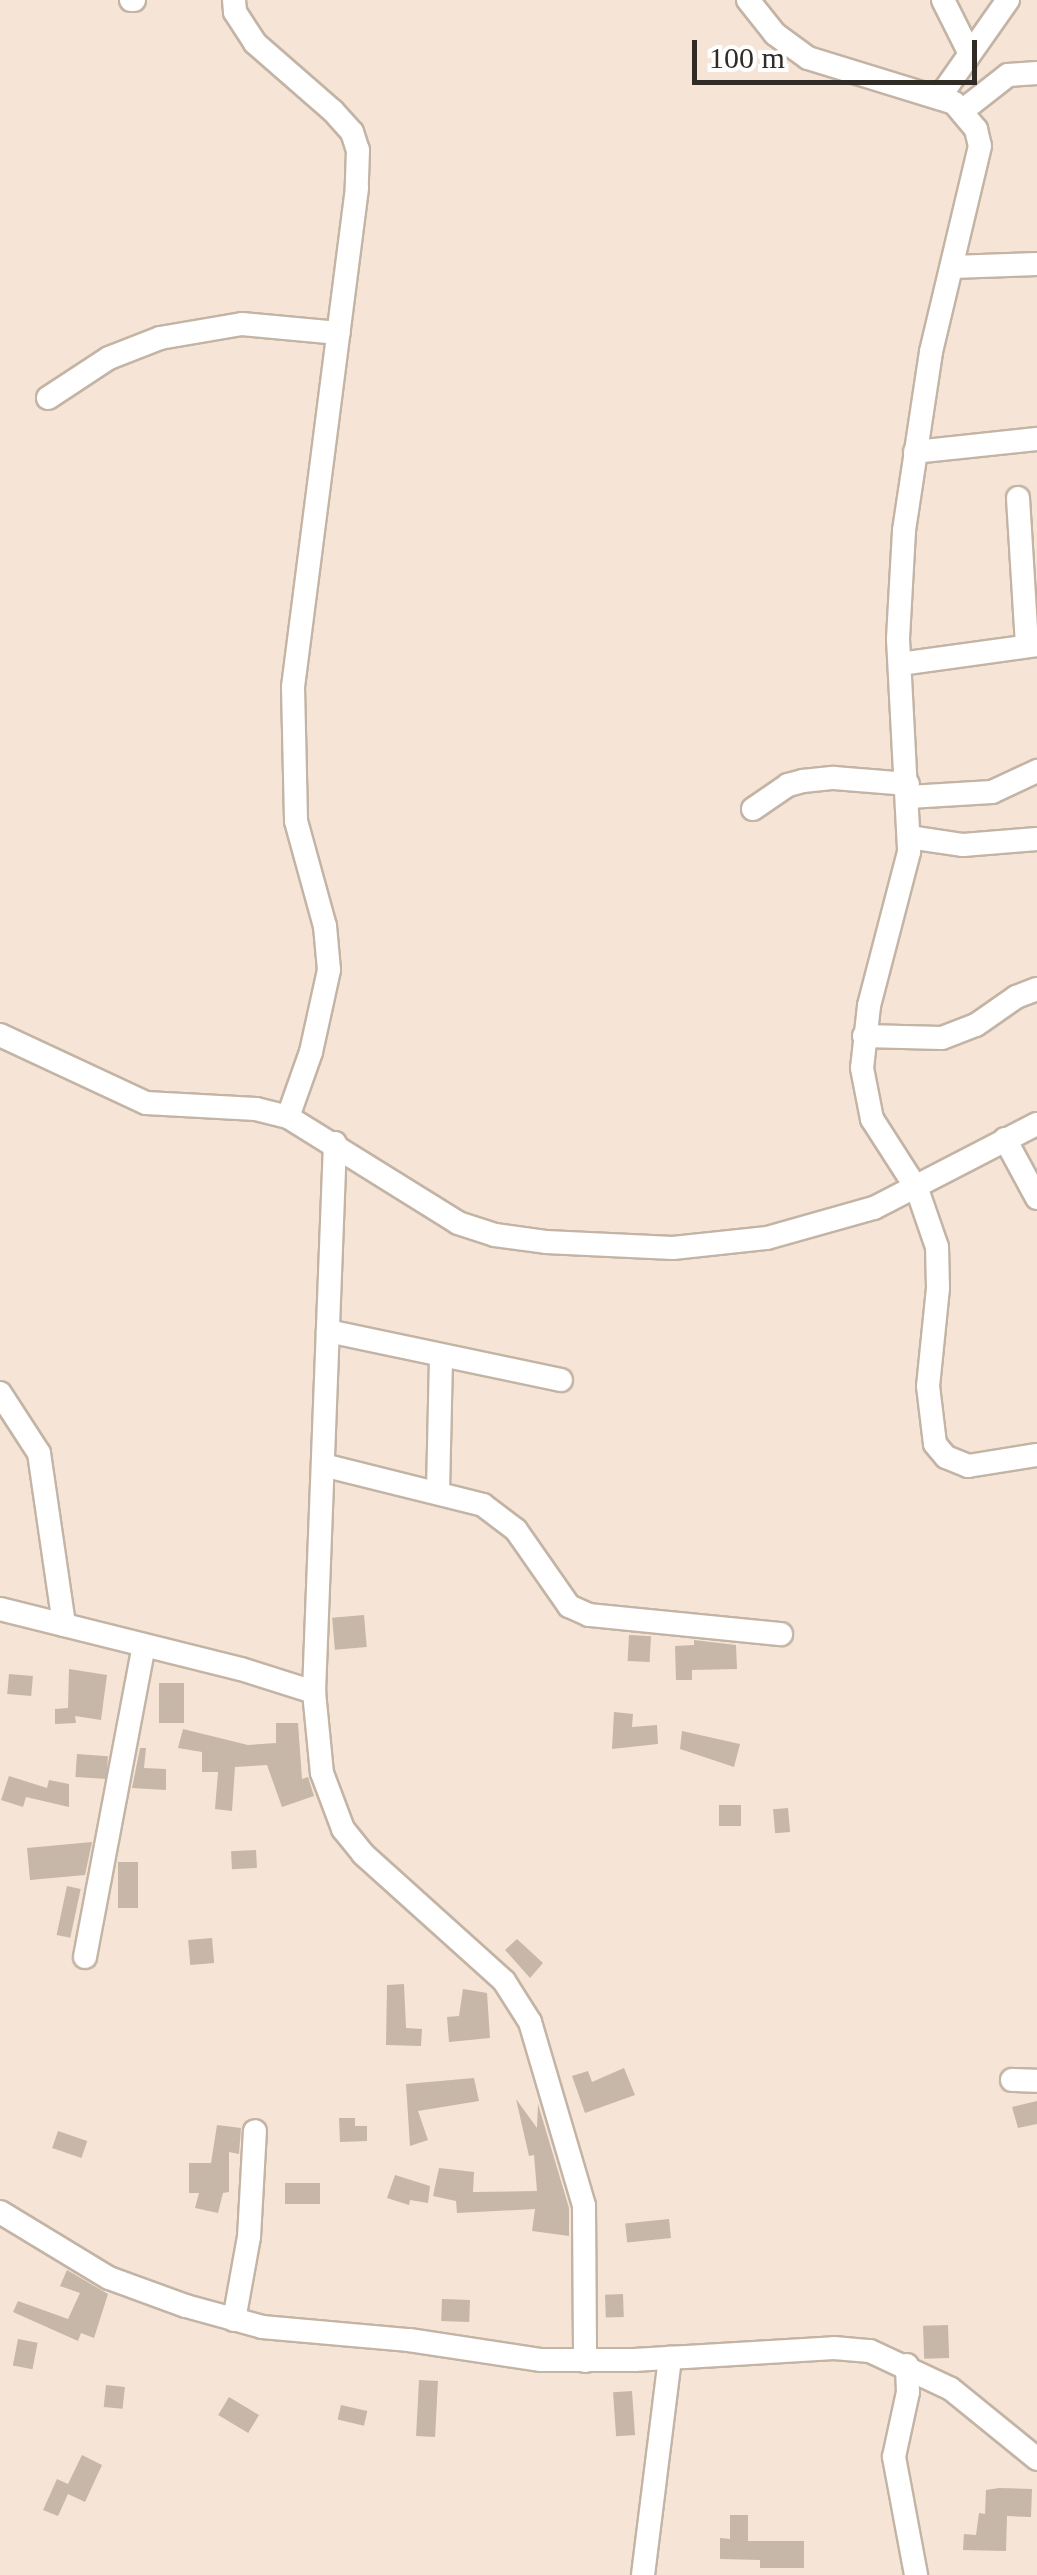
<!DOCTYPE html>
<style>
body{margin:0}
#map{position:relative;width:1037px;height:2575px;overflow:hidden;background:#f6e5d6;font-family:"Times New Roman",serif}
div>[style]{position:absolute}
.building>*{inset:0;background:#c7b7a8;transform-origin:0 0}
.roads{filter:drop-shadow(2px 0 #c3b4a5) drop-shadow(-2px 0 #c3b4a5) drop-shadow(0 2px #c3b4a5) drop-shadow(0 -2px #c3b4a5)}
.minor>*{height:22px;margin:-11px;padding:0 11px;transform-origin:11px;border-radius:11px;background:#fff}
span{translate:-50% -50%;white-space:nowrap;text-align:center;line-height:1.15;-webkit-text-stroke:8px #fff;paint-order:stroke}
.scale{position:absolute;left:692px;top:40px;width:285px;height:45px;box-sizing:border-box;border:5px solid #312b25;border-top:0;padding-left:12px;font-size:30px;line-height:35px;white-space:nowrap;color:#312b25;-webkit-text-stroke:8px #fff;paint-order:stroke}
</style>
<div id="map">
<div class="building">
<i style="left:364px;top:1615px;width:32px;height:32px;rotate:85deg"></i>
<i style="left:629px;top:1635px;width:22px;height:26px;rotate:3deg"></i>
<i style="clip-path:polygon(694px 1640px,736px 1645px,737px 1669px,692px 1670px,692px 1680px,676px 1680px,675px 1646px,694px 1645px)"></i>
<i style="clip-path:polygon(69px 1669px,107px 1675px,101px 1720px,75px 1716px,76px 1723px,55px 1724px,55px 1709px,68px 1708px)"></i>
<i style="left:9px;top:1674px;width:24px;height:20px;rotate:5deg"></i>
<i style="left:159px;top:1683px;width:25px;height:40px"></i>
<i style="clip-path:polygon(614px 1712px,633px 1714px,632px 1727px,657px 1725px,658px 1744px,612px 1749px)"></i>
<i style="clip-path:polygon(276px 1723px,298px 1723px,302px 1779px,308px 1777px,314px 1796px,282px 1807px,267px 1765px,235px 1767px,232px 1811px,215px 1809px,218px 1772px,202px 1772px,202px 1752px,178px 1748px,183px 1729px,248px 1745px,276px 1743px)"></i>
<i style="clip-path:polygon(682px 1731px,740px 1744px,734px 1767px,680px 1749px)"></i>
<i style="clip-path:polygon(140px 1748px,146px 1748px,144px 1768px,166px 1769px,166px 1790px,132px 1788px)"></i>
<i style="left:77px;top:1754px;width:31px;height:23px;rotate:4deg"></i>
<i style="clip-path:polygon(9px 1776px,47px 1788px,49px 1780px,69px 1784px,69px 1807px,26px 1797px,23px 1807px,1px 1800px)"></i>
<i style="left:741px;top:1805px;width:21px;height:22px;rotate:90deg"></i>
<i style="left:788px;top:1808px;width:24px;height:15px;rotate:85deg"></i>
<i style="clip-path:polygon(92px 1842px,85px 1875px,30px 1880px,27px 1848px)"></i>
<i style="left:256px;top:1850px;width:18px;height:25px;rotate:87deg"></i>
<i style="left:118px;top:1862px;width:20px;height:46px"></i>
<i style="left:67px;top:1886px;width:14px;height:50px;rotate:12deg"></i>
<i style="left:212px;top:1938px;width:25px;height:24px;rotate:85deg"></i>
<i style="clip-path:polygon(517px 1939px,543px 1963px,530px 1978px,505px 1950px)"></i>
<i style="clip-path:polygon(404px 1984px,406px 2028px,422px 2029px,421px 2046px,386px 2045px,387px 1985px)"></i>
<i style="clip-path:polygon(463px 1989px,487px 1993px,490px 2038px,449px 2042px,447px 2017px,459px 2016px)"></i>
<i style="clip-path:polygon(624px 2068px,635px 2095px,585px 2113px,572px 2076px,588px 2071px,592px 2082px)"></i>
<i style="clip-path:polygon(474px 2078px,479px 2101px,418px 2111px,428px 2140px,410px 2146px,406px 2084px)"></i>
<i style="clip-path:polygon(516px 2099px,537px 2128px,538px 2104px,569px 2208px,569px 2236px,532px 2231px,535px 2209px,457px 2213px,456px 2201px,433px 2196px,439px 2168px,474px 2172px,473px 2192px,537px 2191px,534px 2155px,529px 2156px)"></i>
<i style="clip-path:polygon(1037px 2101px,1037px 2124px,1018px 2128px,1012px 2107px)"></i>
<i style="clip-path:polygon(339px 2118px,355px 2118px,355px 2126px,367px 2126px,367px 2141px,340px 2142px)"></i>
<i style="clip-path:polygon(217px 2125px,241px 2128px,239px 2154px,229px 2152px,229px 2192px,223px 2193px,218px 2213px,195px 2208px,199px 2193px,189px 2193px,189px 2163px,211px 2163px)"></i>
<i style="left:58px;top:2131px;width:31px;height:18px;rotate:19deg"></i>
<i style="clip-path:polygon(395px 2175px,430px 2186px,428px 2203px,410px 2200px,409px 2205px,387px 2198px)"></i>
<i style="left:320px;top:2183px;width:21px;height:35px;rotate:90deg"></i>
<i style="left:669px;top:2219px;width:19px;height:44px;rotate:84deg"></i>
<i style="clip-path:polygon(67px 2270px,108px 2294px,94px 2338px,81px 2333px,78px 2341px,13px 2312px,18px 2301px,68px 2319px,80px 2293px,60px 2286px)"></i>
<i style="left:623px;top:2294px;width:23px;height:18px;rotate:88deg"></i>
<i style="left:442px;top:2299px;width:28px;height:22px;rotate:2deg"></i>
<i style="left:948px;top:2325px;width:33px;height:25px;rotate:88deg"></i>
<i style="left:18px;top:2339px;width:20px;height:27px;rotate:11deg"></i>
<i style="left:419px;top:2380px;width:19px;height:56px;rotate:3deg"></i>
<i style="left:106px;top:2385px;width:19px;height:22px;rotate:6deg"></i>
<i style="left:632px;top:2391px;width:44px;height:19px;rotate:86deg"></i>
<i style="left:229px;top:2397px;width:35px;height:21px;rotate:31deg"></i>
<i style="left:341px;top:2405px;width:27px;height:15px;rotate:13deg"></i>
<i style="clip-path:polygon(82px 2455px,102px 2465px,85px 2502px,68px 2494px,58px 2516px,43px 2510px,57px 2479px,68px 2484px)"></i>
<i style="clip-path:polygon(999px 2488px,1032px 2489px,1031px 2517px,1007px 2516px,1006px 2551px,963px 2550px,964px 2534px,976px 2535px,979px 2513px,985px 2514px,986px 2490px)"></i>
<i style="clip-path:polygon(730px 2515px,748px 2515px,748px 2541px,804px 2541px,804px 2568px,760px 2568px,760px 2560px,720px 2559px,720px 2538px,730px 2539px)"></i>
</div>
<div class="roads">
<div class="minor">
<i style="left:131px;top:0;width:3px"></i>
<i style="left:234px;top:0;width:12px;rotate:85deg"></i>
<i style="left:235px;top:12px;width:37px;rotate:57deg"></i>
<i style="left:255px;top:43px;width:103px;rotate:41.1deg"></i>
<i style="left:333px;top:111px;width:28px;rotate:48deg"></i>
<i style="left:352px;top:132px;width:19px;rotate:72deg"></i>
<i style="left:358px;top:150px;width:38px;rotate:92deg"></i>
<i style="left:357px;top:188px;width:503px;rotate:97.31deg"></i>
<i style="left:293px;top:687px;width:134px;rotate:88.7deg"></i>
<i style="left:296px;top:821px;width:109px;rotate:74.6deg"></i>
<i style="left:325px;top:926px;width:44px;rotate:84.8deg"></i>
<i style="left:329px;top:970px;width:84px;rotate:102.4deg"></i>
<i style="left:311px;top:1052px;width:69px;rotate:109.5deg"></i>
<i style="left:748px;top:0;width:43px;rotate:51.5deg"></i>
<i style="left:775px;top:34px;width:41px;rotate:36deg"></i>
<i style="left:808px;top:58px;width:153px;rotate:17.1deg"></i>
<i style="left:954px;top:103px;width:34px;rotate:50deg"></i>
<i style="left:976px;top:129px;width:17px;rotate:77deg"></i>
<i style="left:980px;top:146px;width:212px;rotate:103.4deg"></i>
<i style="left:931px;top:352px;width:181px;rotate:98.6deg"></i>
<i style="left:904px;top:531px;width:108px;rotate:93.2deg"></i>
<i style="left:898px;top:639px;width:213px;rotate:87deg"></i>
<i style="left:909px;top:852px;width:159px;rotate:104.6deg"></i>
<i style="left:869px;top:1006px;width:62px;rotate:96.4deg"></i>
<i style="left:862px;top:1068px;width:52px;rotate:78.9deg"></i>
<i style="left:872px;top:1119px;width:83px;rotate:57.3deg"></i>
<i style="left:917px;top:1189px;width:61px;rotate:71deg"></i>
<i style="left:937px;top:1247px;width:41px;rotate:88.6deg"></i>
<i style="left:938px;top:1288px;width:99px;rotate:95.8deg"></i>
<i style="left:928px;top:1386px;width:58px;rotate:83.1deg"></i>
<i style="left:935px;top:1444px;width:17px;rotate:50deg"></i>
<i style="left:946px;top:1457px;width:24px;rotate:22deg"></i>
<i style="left:968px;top:1466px;width:70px;rotate:-9.1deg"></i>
<i style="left:943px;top:0;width:60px;rotate:63.4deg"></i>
<i style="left:939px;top:98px;width:120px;rotate:-54.9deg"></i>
<i style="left:962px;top:111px;width:58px;rotate:-38deg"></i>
<i style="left:1008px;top:75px;width:29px;rotate:-4deg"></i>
<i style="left:952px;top:267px;width:85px;rotate:-2deg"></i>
<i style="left:48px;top:398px;width:73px;rotate:-33.3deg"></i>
<i style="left:109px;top:358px;width:55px;rotate:-21.4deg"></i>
<i style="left:160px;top:338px;width:83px;rotate:-9.7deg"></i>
<i style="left:242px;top:324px;width:97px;rotate:5.3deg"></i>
<i style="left:915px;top:452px;width:123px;rotate:-6.1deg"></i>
<i style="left:1018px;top:498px;width:148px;rotate:86.5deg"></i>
<i style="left:900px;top:664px;width:138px;rotate:-7.9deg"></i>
<i style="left:909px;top:797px;width:83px;rotate:-3.4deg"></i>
<i style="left:992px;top:792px;width:50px;rotate:-25deg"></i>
<i style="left:753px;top:809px;width:42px;rotate:-34.4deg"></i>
<i style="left:788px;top:785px;width:16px;rotate:-15deg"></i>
<i style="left:803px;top:781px;width:31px;rotate:-6deg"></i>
<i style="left:834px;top:778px;width:74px;rotate:4.6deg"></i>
<i style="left:909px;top:837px;width:55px;rotate:8.4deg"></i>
<i style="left:963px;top:845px;width:74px;rotate:-4.6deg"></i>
<i style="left:0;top:1035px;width:161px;rotate:25deg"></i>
<i style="left:146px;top:1103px;width:110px;rotate:3.1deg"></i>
<i style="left:256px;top:1109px;width:33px;rotate:14deg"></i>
<i style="left:288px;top:1117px;width:200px;rotate:31.9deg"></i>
<i style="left:458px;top:1223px;width:39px;rotate:18deg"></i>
<i style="left:495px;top:1235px;width:51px;rotate:7.8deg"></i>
<i style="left:546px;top:1242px;width:127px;rotate:2.7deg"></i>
<i style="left:673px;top:1248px;width:95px;rotate:-6.1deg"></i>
<i style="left:767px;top:1238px;width:111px;rotate:-15.7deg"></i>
<i style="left:874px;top:1208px;width:183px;rotate:-27.3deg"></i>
<i style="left:864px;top:1036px;width:78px;rotate:1.5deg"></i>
<i style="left:942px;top:1038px;width:36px;rotate:-21deg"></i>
<i style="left:976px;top:1025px;width:49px;rotate:-35deg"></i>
<i style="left:1016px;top:997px;width:22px;rotate:-21deg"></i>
<i style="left:1005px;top:1139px;width:67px;rotate:61.5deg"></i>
<i style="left:335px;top:1143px;width:549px;rotate:92.19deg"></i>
<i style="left:314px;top:1692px;width:81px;rotate:84.4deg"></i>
<i style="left:322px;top:1773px;width:60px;rotate:69.4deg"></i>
<i style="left:343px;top:1829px;width:32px;rotate:51deg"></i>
<i style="left:363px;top:1854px;width:190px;rotate:42deg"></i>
<i style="left:504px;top:1981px;width:49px;rotate:57.6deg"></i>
<i style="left:530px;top:2022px;width:192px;rotate:73.6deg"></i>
<i style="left:584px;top:2206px;width:155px;rotate:89.6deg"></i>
<i style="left:328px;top:1331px;width:238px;rotate:11.9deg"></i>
<i style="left:0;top:1393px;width:72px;rotate:57deg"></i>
<i style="left:39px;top:1453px;width:174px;rotate:81.7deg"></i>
<i style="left:323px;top:1465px;width:165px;rotate:14deg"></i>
<i style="left:483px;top:1505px;width:41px;rotate:37.1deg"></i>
<i style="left:516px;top:1530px;width:93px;rotate:55.1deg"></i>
<i style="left:569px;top:1606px;width:22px;rotate:24deg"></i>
<i style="left:589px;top:1615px;width:193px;rotate:5.7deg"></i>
<i style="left:438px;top:1491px;width:134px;rotate:-88.7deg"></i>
<i style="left:0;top:1609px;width:248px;rotate:14deg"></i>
<i style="left:241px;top:1669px;width:77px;rotate:17.5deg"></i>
<i style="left:85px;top:1957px;width:317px;rotate:-79.3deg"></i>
<i style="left:1012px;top:2080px;width:25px;rotate:2deg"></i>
<i style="left:0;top:2212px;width:127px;rotate:31.2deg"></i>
<i style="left:109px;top:2278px;width:82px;rotate:20deg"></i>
<i style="left:186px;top:2306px;width:79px;rotate:15.4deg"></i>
<i style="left:262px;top:2327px;width:148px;rotate:5.1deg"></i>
<i style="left:409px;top:2340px;width:134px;rotate:8.6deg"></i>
<i style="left:541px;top:2360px;width:93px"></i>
<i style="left:634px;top:2360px;width:200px;rotate:-3.4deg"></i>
<i style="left:834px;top:2348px;width:36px;rotate:5deg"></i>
<i style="left:870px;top:2351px;width:89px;rotate:25.1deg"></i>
<i style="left:951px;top:2389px;width:111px;rotate:39.1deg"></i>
<i style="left:234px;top:2320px;width:84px;rotate:-79.8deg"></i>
<i style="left:249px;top:2237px;width:106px;rotate:-86.8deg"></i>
<i style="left:907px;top:2365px;width:27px;rotate:88deg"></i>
<i style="left:908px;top:2392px;width:66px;rotate:102.2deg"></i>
<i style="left:894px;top:2457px;width:120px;rotate:79.4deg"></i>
<i style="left:643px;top:2575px;width:219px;rotate:-82.9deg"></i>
</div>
</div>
<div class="scale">100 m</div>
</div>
